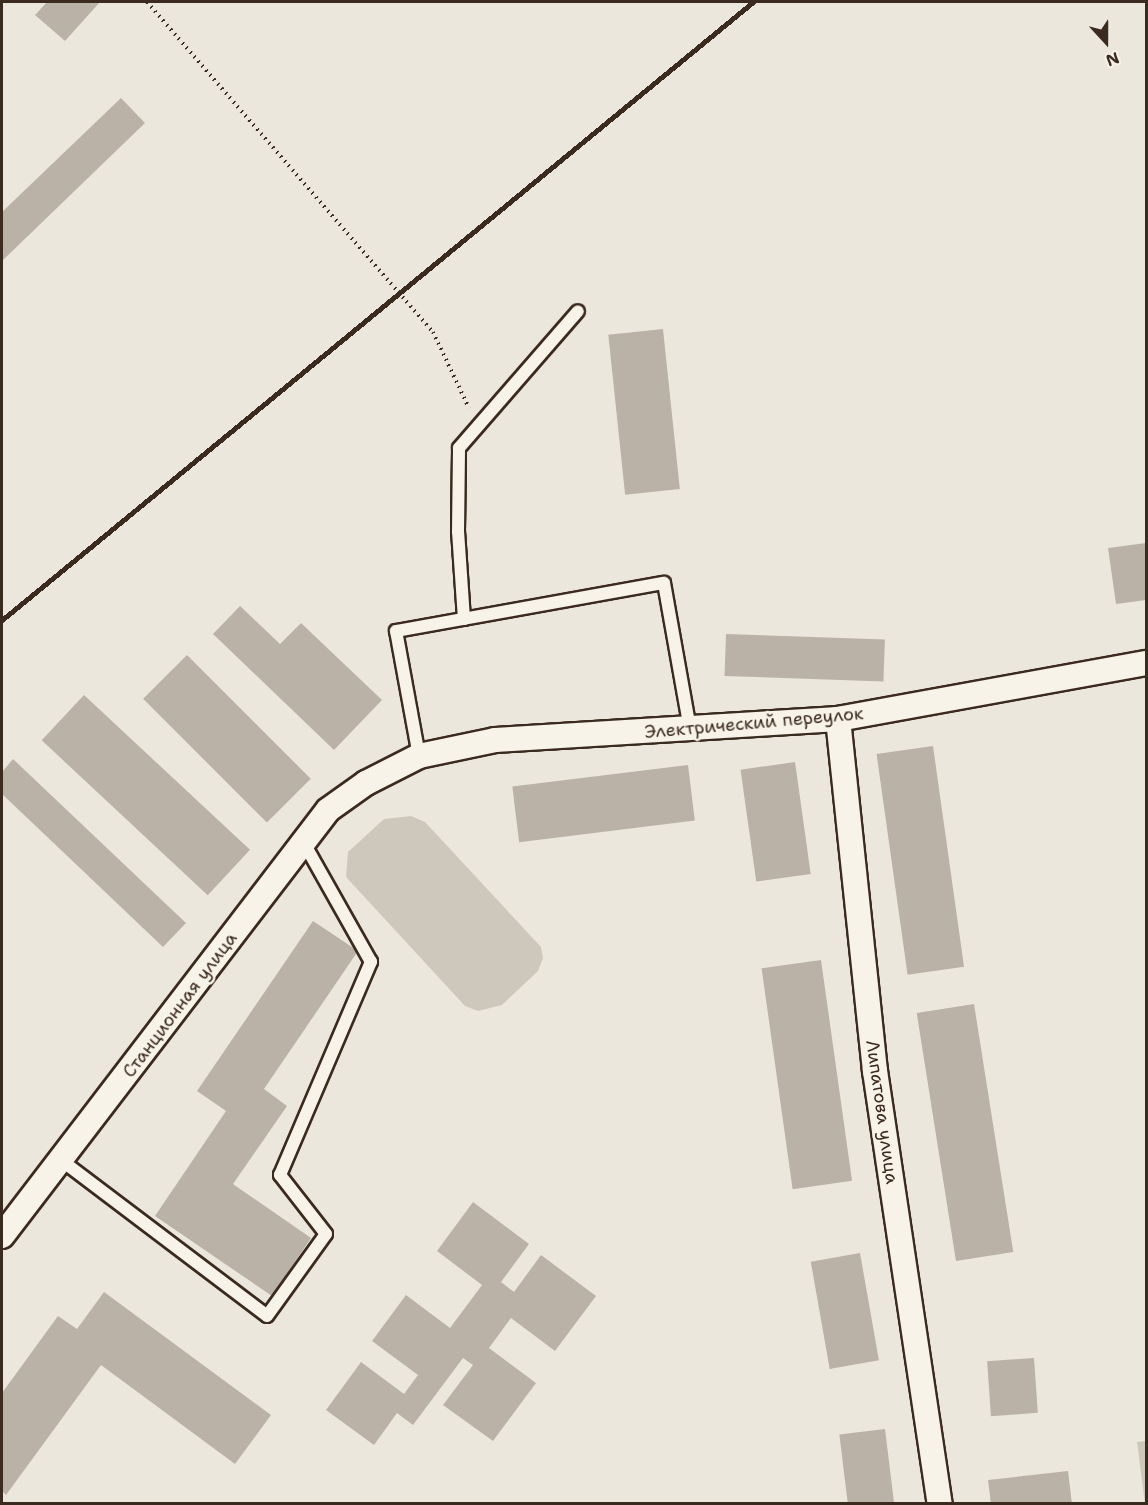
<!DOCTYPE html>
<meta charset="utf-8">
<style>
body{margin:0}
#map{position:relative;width:1148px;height:1505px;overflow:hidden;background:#ece7dc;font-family:"Shantell Sans",sans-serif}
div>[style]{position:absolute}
.green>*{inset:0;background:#cec8bc}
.building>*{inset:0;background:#bab2a7;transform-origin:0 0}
.path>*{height:4px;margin-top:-2px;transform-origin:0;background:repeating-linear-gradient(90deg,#3b2a1e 0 1.5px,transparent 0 6px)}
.roads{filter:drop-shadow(2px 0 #3b2a1e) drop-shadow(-2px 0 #3b2a1e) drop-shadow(0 2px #3b2a1e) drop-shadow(0 -2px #3b2a1e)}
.service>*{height:12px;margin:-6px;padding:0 6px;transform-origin:6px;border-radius:6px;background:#f7f3e8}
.minor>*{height:24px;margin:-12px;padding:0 12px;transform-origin:12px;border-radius:12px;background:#f7f3e8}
.rail>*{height:4.5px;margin:-2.25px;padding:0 2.25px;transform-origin:2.25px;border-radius:2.25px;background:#3b2a1e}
span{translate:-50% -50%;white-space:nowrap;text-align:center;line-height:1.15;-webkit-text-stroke:5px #f7f3e8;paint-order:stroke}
.street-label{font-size:18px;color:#3b2a1e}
.frame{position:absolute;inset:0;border:3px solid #3b2a1e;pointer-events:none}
.north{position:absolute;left:1076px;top:12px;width:60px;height:60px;-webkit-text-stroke:4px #f7f3e8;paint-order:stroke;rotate:159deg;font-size:16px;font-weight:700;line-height:24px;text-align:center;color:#3b2a1e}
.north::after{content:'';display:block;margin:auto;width:21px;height:27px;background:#3b2a1e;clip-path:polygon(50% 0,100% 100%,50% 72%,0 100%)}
</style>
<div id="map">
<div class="green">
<i style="clip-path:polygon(411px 816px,425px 822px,541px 947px,543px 958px,538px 971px,502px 1005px,478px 1011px,465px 1006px,346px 877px,348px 852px,384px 819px)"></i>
<i style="clip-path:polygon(1146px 1441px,1146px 1503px,1145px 1504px,1137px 1442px)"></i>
</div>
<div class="building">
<i style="clip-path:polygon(47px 2px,100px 2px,65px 41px,35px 15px)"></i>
<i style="clip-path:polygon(121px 98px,145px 123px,2px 261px,2px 212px)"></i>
<i style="left:663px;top:329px;width:161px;height:55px;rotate:84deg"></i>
<i style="clip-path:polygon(1146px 543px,1146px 600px,1116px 604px,1108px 548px)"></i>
<i style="clip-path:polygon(240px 606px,280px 644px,301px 623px,382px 700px,334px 750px,213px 634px)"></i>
<i style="left:726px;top:634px;width:159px;height:42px;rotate:2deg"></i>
<i style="left:187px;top:655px;width:175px;height:62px;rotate:45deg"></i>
<i style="left:84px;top:695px;width:227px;height:62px;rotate:43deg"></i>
<i style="left:933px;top:746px;width:223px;height:57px;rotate:82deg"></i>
<i style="clip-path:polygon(13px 759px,186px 923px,163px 947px,2px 794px,2px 772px)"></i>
<i style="left:795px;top:762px;width:113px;height:55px;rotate:82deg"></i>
<i style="left:688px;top:765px;width:56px;height:177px;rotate:83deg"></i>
<i style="clip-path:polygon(313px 921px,358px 951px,264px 1089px,287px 1106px,233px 1184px,311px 1238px,272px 1296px,155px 1216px,226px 1111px,197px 1091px)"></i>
<i style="left:821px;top:960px;width:223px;height:60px;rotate:82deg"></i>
<i style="left:974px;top:1004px;width:251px;height:58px;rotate:81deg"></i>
<i style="clip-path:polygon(473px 1202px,529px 1244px,501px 1282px,514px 1292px,541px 1255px,596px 1296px,555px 1351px,511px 1318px,489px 1348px,536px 1383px,493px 1441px,443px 1405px,473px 1365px,463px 1358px,413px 1425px,397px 1413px,374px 1445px,326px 1410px,361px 1362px,404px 1394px,418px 1375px,372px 1341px,406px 1295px,450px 1328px,482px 1285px,437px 1251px)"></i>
<i style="left:860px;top:1253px;width:109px;height:50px;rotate:80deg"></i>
<i style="clip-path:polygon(104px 1292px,271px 1415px,235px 1464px,101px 1365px,6px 1495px,2px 1491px,2px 1393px,58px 1316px,77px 1329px)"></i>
<i style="left:1034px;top:1358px;width:55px;height:47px;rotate:86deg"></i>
<i style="left:885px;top:1429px;width:76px;height:46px;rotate:83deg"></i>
<i style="clip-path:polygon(1068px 1471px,1072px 1504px,991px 1504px,988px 1480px)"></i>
</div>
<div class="path">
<i style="left:147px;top:2px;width:437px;rotate:49.1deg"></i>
<i style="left:433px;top:332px;width:84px;rotate:64.7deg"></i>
</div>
<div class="roads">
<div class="service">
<i style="left:464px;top:619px;width:87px;rotate:-93.9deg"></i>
<i style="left:458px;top:532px;width:84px;rotate:-89.3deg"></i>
<i style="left:459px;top:448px;width:181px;rotate:-49deg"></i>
<i style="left:419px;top:756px;width:127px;rotate:-100.4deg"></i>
<i style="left:396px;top:631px;width:272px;rotate:-10.2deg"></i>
<i style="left:664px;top:583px;width:148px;rotate:79.9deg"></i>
<i style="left:61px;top:1160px;width:258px;rotate:37.1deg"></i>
<i style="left:267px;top:1316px;width:101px;rotate:-54.3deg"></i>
<i style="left:326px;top:1234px;width:75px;rotate:-127.9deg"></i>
<i style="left:280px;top:1175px;width:232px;rotate:-66.9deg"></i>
<i style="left:371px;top:962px;width:137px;rotate:-119.4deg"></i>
</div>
<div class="minor">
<i style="left:838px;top:719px;width:354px;rotate:84deg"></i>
<i style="left:875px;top:1071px;width:438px;rotate:81.5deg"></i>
<i style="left:2px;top:1236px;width:536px;rotate:-52.57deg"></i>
<i style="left:328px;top:810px;width:47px;rotate:-35.4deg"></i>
<i style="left:366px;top:783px;width:59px;rotate:-27deg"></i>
<i style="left:419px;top:756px;width:78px;rotate:-11.9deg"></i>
<i style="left:495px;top:740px;width:344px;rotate:-3.5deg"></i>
<i style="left:838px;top:719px;width:313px;rotate:-10.3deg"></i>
</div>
</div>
<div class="rail">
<i style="left:2px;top:620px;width:973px;rotate:-39.45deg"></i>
</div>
<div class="street-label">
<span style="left:754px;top:723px;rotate:-5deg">Электрический переулок</span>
<span style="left:180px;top:1005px;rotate:-53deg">Станционная улица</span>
<span style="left:882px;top:1112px;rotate:82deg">Липатова улица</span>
</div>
<div class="frame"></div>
<div class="north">N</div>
</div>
